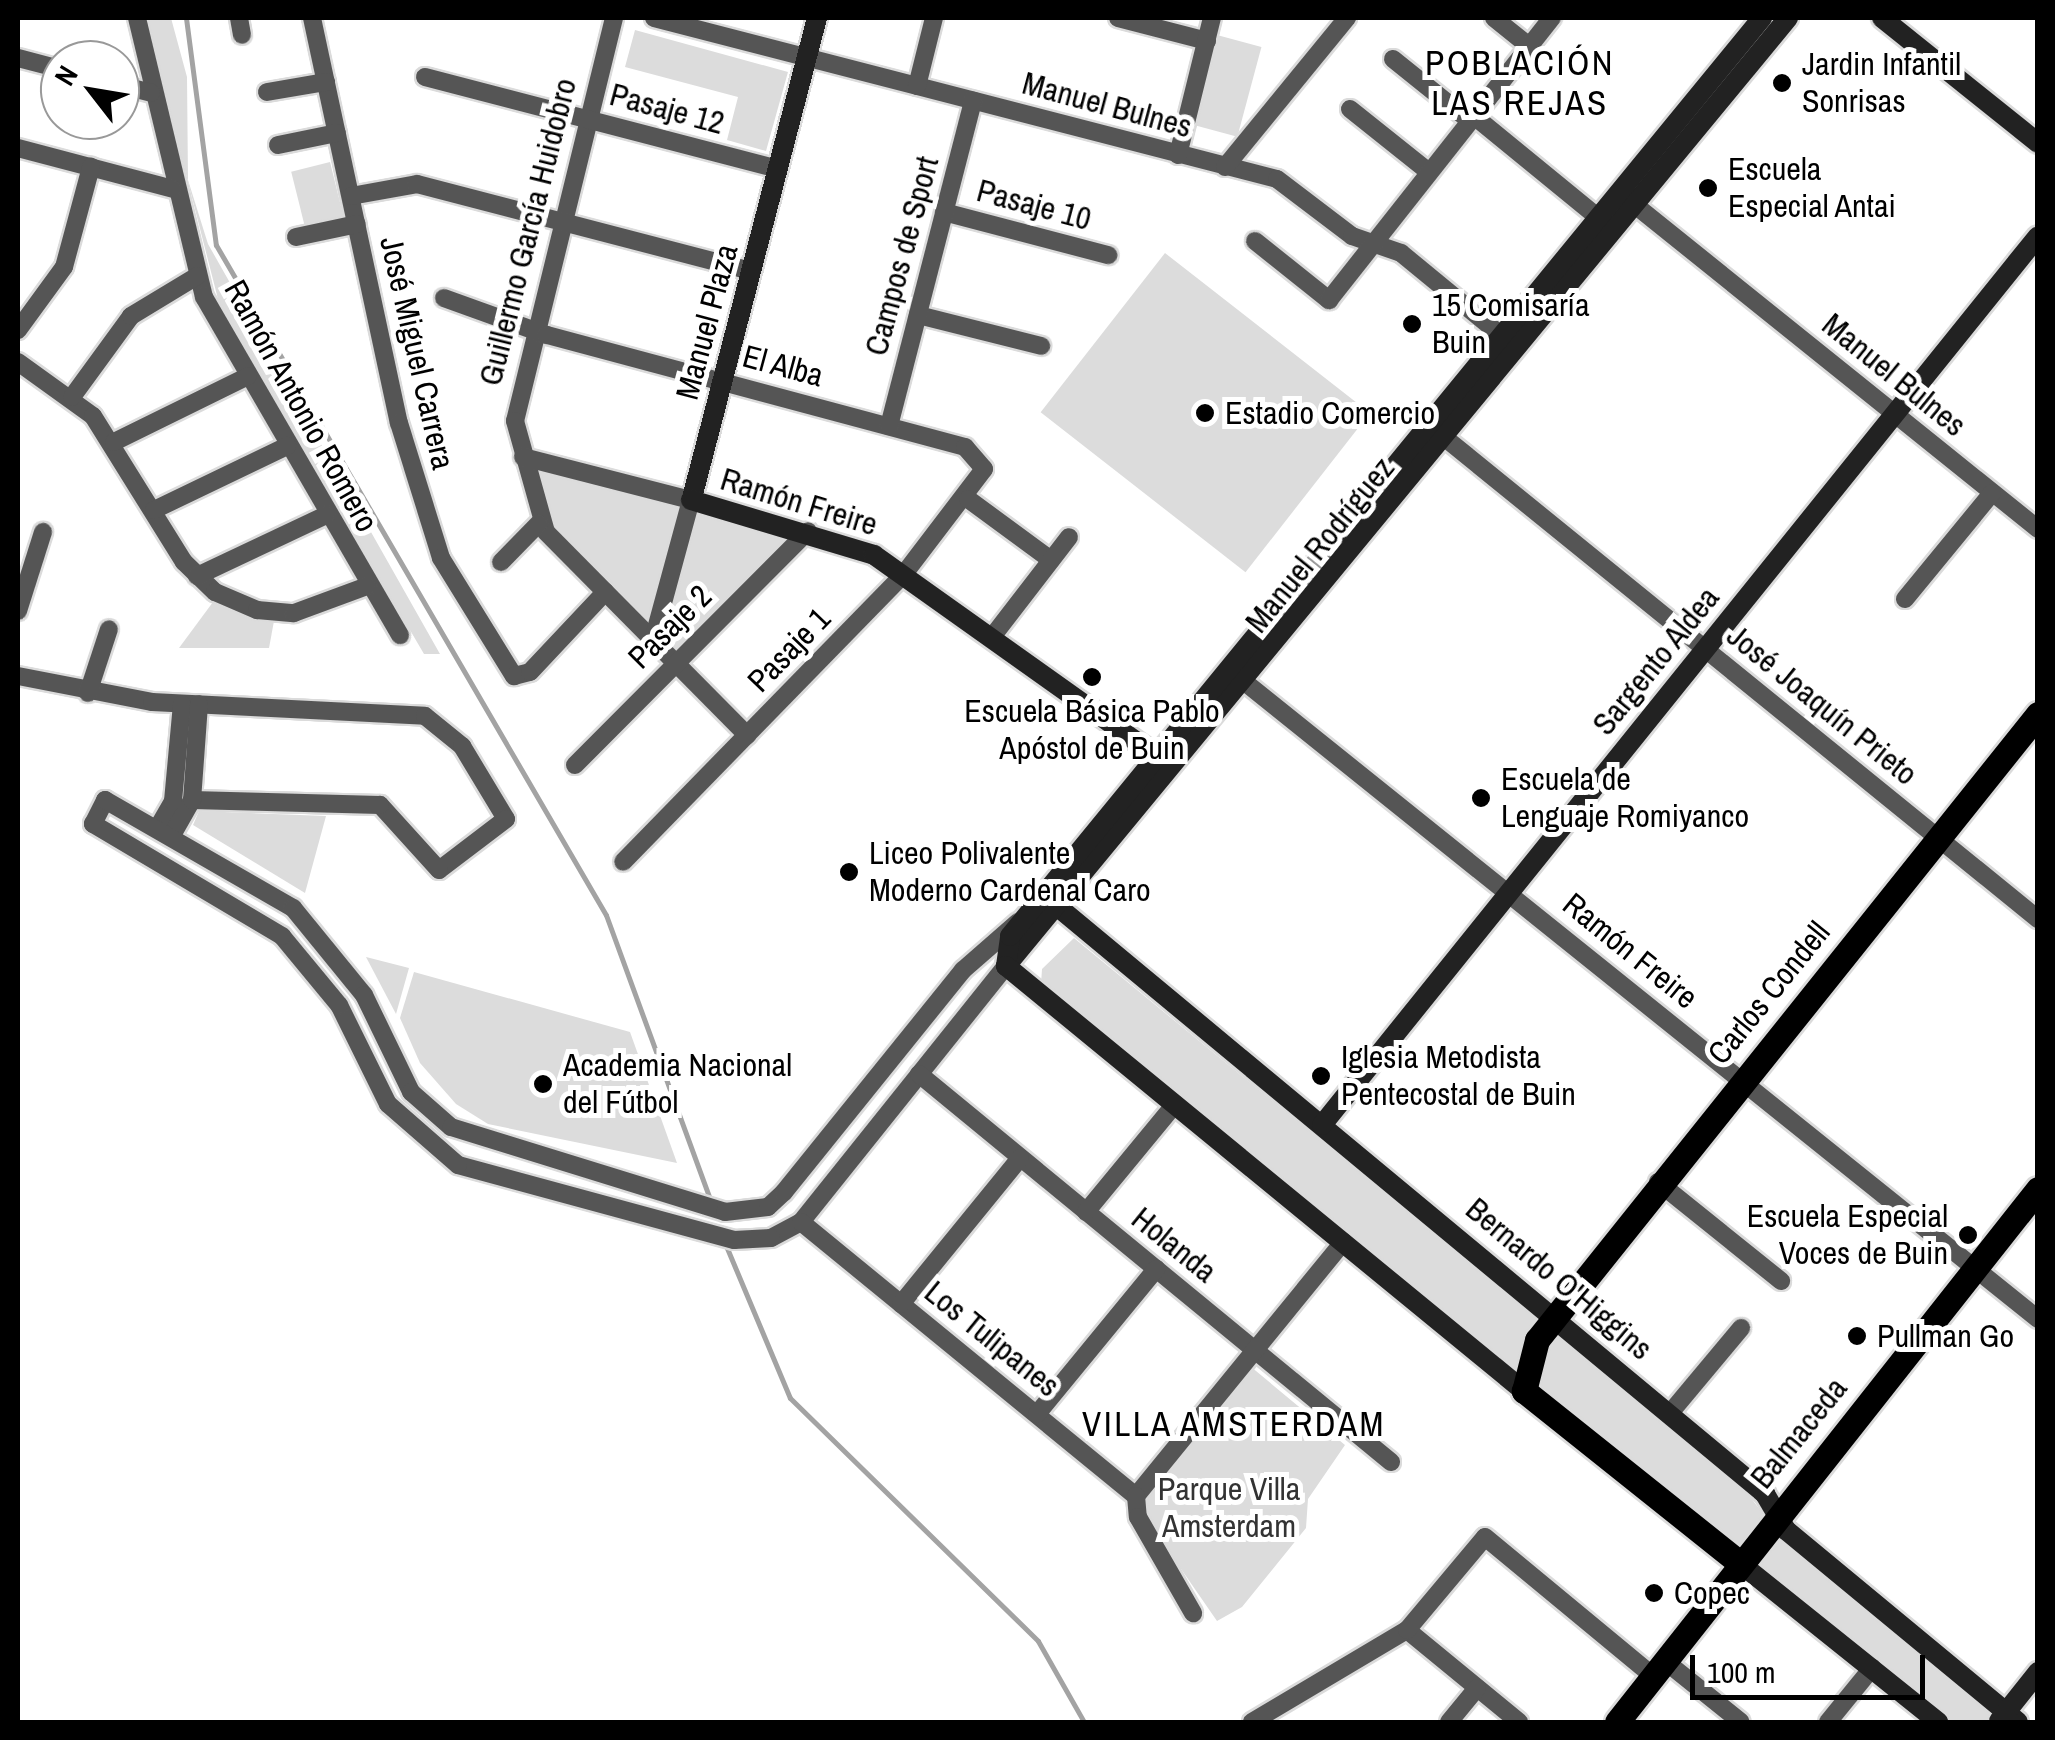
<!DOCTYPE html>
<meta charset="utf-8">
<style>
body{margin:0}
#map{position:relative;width:2055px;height:1740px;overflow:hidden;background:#fff;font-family:"Archivo Narrow",sans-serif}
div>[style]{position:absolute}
.green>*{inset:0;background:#dcdcdc;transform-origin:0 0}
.stream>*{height:5px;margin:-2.5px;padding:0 2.5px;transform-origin:2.5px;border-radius:2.5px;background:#a3a3a3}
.roads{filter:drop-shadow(2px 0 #dbdbdb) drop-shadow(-2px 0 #dbdbdb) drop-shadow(0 2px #dbdbdb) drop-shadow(0 -2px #dbdbdb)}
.street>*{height:18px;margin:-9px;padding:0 9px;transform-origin:9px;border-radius:9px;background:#555}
.secondary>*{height:20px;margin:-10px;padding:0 10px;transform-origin:10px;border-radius:10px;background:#222}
.primary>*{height:25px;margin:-12.5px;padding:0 12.5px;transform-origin:12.5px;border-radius:12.5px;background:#000}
.dots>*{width:28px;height:28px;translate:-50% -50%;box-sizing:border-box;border:5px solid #fff;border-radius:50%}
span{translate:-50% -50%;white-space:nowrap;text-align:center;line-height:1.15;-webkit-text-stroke:10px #fff;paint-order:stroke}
.poi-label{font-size:32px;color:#000}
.left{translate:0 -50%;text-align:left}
.right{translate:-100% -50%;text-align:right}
.street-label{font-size:32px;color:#000}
.park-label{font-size:32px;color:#333}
.neighbourhood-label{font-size:35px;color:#000;letter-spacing:2.5px}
.frame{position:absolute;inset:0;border:20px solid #000;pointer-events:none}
.north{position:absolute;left:40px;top:40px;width:100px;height:100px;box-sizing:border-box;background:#fff;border:2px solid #999;border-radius:50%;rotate:301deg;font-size:28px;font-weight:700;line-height:40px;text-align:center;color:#000}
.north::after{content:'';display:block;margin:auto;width:35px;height:45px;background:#000;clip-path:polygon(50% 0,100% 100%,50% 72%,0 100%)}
.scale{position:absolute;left:1690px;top:1655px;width:235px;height:45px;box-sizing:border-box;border:5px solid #000;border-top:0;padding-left:12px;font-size:30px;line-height:35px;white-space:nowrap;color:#000;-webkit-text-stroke:8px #fff;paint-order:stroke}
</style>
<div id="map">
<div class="green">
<i style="clip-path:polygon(146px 18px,171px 18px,187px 77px,188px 180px,208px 244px,440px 654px,424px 654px,219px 303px)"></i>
<i style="clip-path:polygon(635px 30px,788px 72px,766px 151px,727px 140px,738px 97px,625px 67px)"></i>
<i style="left:1217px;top:35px;width:46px;height:93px;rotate:15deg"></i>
<i style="left:330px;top:162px;width:60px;height:40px;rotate:76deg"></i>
<i style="left:1165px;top:253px;width:260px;height:202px;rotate:38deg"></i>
<i style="clip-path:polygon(526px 465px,679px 508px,647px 630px,545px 526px)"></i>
<i style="clip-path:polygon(692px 506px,792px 538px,675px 657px,658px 639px)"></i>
<i style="clip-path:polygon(213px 602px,274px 621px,269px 648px,179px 648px)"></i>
<i style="clip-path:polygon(199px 811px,326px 816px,305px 893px,193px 825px)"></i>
<i style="clip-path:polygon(1074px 938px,1744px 1489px,1785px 1542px,2005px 1722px,1948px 1722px,1041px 984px,1042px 969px)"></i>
<i style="clip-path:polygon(366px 957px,409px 968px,396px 1014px)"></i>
<i style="clip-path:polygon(414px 972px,630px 1032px,677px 1163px,488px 1124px,456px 1104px,420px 1063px,400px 1018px)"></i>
<i style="clip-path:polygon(1250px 1366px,1345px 1445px,1308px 1499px,1306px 1528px,1242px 1607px,1217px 1621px,1143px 1514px,1143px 1500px)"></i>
</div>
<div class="stream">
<i style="left:186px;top:18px;width:229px;rotate:82.5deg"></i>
<i style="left:216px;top:245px;width:775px;rotate:59.8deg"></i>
<i style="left:606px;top:915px;width:306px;rotate:69.9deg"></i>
<i style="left:724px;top:1241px;width:170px;rotate:67.2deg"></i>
<i style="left:790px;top:1398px;width:347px;rotate:44.4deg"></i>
<i style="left:1038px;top:1641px;width:93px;rotate:60.4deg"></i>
</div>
<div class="roads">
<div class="street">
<i style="left:137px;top:18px;width:287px;rotate:76.5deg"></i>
<i style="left:204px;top:297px;width:391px;rotate:59.9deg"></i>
<i style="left:239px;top:18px;width:17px;rotate:80deg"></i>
<i style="left:312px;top:18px;width:414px;rotate:77.9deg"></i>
<i style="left:399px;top:423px;width:141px;rotate:72.7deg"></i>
<i style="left:441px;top:558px;width:139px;rotate:58.3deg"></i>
<i style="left:514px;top:676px;width:16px;rotate:-14deg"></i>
<i style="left:530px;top:672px;width:110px;rotate:-46.8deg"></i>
<i style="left:614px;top:18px;width:415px;rotate:103.8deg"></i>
<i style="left:515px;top:421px;width:115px;rotate:74.4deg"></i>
<i style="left:546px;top:532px;width:286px;rotate:45.3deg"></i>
<i style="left:654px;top:18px;width:643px;rotate:14.49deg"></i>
<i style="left:1277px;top:179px;width:94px;rotate:37.2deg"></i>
<i style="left:1352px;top:236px;width:52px;rotate:19.1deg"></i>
<i style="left:1401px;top:253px;width:131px;rotate:39.4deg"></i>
<i style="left:1118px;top:18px;width:92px;rotate:14.5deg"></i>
<i style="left:1494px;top:18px;width:45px;rotate:38.7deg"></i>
<i style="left:18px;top:58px;width:43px;rotate:14.7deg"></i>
<i style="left:1393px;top:59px;width:99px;rotate:38.8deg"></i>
<i style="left:425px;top:77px;width:365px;rotate:14.6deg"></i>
<i style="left:120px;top:85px;width:32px;rotate:14deg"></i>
<i style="left:917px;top:86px;width:70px;rotate:-76deg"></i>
<i style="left:267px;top:92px;width:60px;rotate:-9.6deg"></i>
<i style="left:1350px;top:109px;width:101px;rotate:38.6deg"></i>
<i style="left:1474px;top:116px;width:171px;rotate:39.3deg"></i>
<i style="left:278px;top:145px;width:60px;rotate:-11.5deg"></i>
<i style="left:18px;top:148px;width:160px;rotate:14.8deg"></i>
<i style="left:1178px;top:155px;width:141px;rotate:-76.1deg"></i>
<i style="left:1225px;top:167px;width:193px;rotate:-50.7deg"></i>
<i style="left:351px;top:196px;width:67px;rotate:-10.3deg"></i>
<i style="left:417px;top:184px;width:345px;rotate:14.6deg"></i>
<i style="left:1625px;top:197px;width:530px;rotate:38.79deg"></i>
<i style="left:944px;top:212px;width:170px;rotate:14.7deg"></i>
<i style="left:296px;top:237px;width:62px;rotate:-12deg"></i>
<i style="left:1255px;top:241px;width:95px;rotate:38.6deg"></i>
<i style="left:1329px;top:300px;width:360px;rotate:-51.7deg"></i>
<i style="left:444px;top:298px;width:109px;rotate:19.8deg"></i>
<i style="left:547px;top:335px;width:433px;rotate:15deg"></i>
<i style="left:965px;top:447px;width:29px;rotate:49deg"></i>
<i style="left:984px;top:469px;width:132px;rotate:127.3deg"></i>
<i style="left:904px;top:574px;width:402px;rotate:134.3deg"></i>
<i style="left:918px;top:315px;width:127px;rotate:14.1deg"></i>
<i style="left:18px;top:330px;width:78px;rotate:-53.9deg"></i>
<i style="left:64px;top:267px;width:104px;rotate:-74.9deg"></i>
<i style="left:18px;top:362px;width:92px;rotate:35.8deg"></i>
<i style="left:93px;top:416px;width:172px;rotate:58.1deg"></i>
<i style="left:184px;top:562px;width:43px;rotate:44.1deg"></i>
<i style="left:215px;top:592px;width:46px;rotate:23.2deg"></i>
<i style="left:257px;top:610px;width:37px;rotate:5deg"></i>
<i style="left:294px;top:613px;width:78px;rotate:-20.3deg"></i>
<i style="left:72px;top:397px;width:100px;rotate:-53.9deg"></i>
<i style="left:131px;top:316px;width:77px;rotate:-31.2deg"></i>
<i style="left:889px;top:426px;width:336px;rotate:-75.5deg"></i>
<i style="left:1434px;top:429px;width:778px;rotate:39.05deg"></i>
<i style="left:114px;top:442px;width:149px;rotate:-26.2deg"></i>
<i style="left:523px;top:457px;width:173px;rotate:14.4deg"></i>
<i style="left:691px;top:500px;width:145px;rotate:105.2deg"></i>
<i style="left:968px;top:499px;width:103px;rotate:36.3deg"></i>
<i style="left:154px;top:510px;width:148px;rotate:-25.7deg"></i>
<i style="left:501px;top:562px;width:54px;rotate:-45.7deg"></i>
<i style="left:197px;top:576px;width:143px;rotate:-25.3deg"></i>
<i style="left:1905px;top:599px;width:137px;rotate:-50.6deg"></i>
<i style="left:18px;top:611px;width:83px;rotate:-72.4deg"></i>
<i style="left:992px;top:637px;width:126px;rotate:-52.4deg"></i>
<i style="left:1231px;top:671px;width:1035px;rotate:38.76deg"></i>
<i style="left:18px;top:676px;width:136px;rotate:11deg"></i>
<i style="left:152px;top:702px;width:273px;rotate:2.9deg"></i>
<i style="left:425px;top:716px;width:48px;rotate:39deg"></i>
<i style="left:462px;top:746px;width:85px;rotate:58.9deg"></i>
<i style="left:506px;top:819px;width:84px;rotate:142.7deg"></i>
<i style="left:439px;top:870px;width:88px;rotate:-132.2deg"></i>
<i style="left:380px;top:805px;width:188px;rotate:-178.5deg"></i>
<i style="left:88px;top:693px;width:67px;rotate:-71.8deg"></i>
<i style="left:575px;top:765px;width:330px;rotate:-45.1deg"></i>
<i style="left:157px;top:829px;width:32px;rotate:-60deg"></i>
<i style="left:173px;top:801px;width:97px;rotate:-84.7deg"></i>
<i style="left:171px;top:837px;width:43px;rotate:-60.4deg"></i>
<i style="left:192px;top:800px;width:96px;rotate:-85.8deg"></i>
<i style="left:1006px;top:966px;width:328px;rotate:128.7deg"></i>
<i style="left:801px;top:1222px;width:34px;rotate:152deg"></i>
<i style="left:771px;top:1238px;width:37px;rotate:177deg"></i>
<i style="left:734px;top:1240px;width:286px;rotate:-164.8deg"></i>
<i style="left:458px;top:1165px;width:93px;rotate:-138.9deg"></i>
<i style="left:388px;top:1104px;width:110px;rotate:-116.3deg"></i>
<i style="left:339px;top:1005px;width:89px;rotate:-129.6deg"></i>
<i style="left:282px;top:936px;width:220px;rotate:-149.3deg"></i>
<i style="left:93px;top:824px;width:27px;rotate:-63deg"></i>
<i style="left:105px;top:800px;width:217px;rotate:29.9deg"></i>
<i style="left:293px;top:908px;width:112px;rotate:50.8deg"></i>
<i style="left:364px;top:995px;width:108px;rotate:64.1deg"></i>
<i style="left:411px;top:1092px;width:53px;rotate:41.2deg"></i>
<i style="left:451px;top:1127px;width:287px;rotate:17.2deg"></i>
<i style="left:725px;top:1212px;width:43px;rotate:-6.6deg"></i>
<i style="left:768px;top:1207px;width:22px;rotate:-43deg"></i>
<i style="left:784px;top:1192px;width:285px;rotate:-51.1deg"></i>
<i style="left:963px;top:970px;width:73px;rotate:-41.1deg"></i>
<i style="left:919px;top:1074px;width:611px;rotate:39.42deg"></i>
<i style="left:1658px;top:1182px;width:158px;rotate:38.8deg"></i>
<i style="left:1086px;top:1212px;width:140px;rotate:-50.5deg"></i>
<i style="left:801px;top:1222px;width:433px;rotate:39.3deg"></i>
<i style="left:901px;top:1304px;width:188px;rotate:-50.8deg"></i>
<i style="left:1670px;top:1413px;width:111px;rotate:-50.1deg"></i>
<i style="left:1037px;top:1414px;width:188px;rotate:-50.6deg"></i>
<i style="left:1136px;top:1496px;width:328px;rotate:-50.8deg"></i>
<i style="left:1136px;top:1496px;width:21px;rotate:85deg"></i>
<i style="left:1138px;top:1517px;width:111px;rotate:60.2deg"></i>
<i style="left:1407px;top:1630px;width:145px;rotate:39.4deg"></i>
<i style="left:1665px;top:1661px;width:97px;rotate:38.8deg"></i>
<i style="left:1252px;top:1722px;width:180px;rotate:-30.7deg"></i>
<i style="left:1407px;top:1630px;width:121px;rotate:-50deg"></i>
<i style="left:1485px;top:1537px;width:218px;rotate:39.6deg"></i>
<i style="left:1449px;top:1722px;width:44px;rotate:-50.5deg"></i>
<i style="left:1828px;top:1722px;width:70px;rotate:-50.8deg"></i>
</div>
<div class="secondary">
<i style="left:817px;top:18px;width:498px;rotate:104.6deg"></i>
<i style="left:691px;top:500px;width:191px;rotate:16.7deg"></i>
<i style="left:874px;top:555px;width:363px;rotate:35.4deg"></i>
<i style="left:1882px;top:18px;width:200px;rotate:38.7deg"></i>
<i style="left:1046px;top:897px;width:935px;rotate:39.7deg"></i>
<i style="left:1765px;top:1494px;width:42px;rotate:59.7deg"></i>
<i style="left:1786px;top:1530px;width:301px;rotate:39.6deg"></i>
<i style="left:1006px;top:966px;width:1229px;rotate:-50.48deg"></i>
<i style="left:1006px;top:966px;width:30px;rotate:-82deg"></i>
<i style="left:1010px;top:936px;width:1187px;rotate:-50.68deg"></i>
<i style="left:1006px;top:966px;width:670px;rotate:39.37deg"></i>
<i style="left:1322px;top:1125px;width:1141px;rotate:-51.15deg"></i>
<i style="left:1741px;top:1564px;width:253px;rotate:38.7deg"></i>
<i style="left:1999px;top:1721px;width:63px;rotate:-51.5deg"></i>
</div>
<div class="primary">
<i style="left:1741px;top:1564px;width:278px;rotate:-141.4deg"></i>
<i style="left:1524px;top:1391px;width:53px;rotate:-75.7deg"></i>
<i style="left:1537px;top:1340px;width:802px;rotate:-51.33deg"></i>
<i style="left:1617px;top:1722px;width:679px;rotate:-51.7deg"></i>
</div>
</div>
<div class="dots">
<i style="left:1782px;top:83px;background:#000"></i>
<i style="left:1708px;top:188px;background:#000"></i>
<i style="left:1412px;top:324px;background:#000"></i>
<i style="left:1205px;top:413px;background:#000"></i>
<i style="left:1092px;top:677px;background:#000"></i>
<i style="left:1481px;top:798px;background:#000"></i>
<i style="left:849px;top:872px;background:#000"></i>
<i style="left:1321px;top:1076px;background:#000"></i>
<i style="left:543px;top:1084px;background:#000"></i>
<i style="left:1968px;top:1235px;background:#000"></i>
<i style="left:1857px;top:1336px;background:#000"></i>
<i style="left:1654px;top:1593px;background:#000"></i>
</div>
<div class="poi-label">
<span class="left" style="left:1802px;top:83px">Jardin Infantil<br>Sonrisas</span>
<span class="left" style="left:1728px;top:188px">Escuela<br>Especial Antai</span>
<span class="left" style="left:1432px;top:324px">15 Comisaría<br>Buin</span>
<span class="left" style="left:1225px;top:413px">Estadio Comercio</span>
<span style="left:1092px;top:730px">Escuela Básica Pablo<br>Apóstol de Buin</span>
<span class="left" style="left:1501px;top:798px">Escuela de<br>Lenguaje Romiyanco</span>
<span class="left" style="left:869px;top:872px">Liceo Polivalente<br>Moderno Cardenal Caro</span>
<span class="left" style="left:1341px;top:1076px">Iglesia Metodista<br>Pentecostal de Buin</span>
<span class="left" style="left:563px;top:1084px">Academia Nacional<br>del Fútbol</span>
<span class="right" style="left:1948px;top:1235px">Escuela Especial<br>Voces de Buin</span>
<span class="left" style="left:1877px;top:1336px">Pullman Go</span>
<span class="left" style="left:1674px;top:1593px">Copec</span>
</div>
<div class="street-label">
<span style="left:1107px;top:105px;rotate:15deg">Manuel Bulnes</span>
<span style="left:667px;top:109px;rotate:15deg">Pasaje 12</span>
<span style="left:1034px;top:205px;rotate:15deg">Pasaje 10</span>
<span style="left:528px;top:232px;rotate:-76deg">Guillermo García Huidobro</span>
<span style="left:902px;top:256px;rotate:-75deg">Campos de Sport</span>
<span style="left:707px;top:322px;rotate:-75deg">Manuel Plaza</span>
<span style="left:417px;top:353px;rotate:77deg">José Miguel Carrera</span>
<span style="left:783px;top:366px;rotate:15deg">El Alba</span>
<span style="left:1894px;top:375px;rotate:39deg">Manuel Bulnes</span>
<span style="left:301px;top:406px;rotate:61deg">Ramón Antonio Romero</span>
<span style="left:799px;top:502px;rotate:17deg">Ramón Freire</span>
<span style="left:1320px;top:545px;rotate:-51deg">Manuel Rodríguez</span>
<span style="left:670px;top:627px;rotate:-45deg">Pasaje 2</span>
<span style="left:789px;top:650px;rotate:-46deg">Pasaje 1</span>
<span style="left:1656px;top:661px;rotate:-51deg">Sargento Aldea</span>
<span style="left:1822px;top:705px;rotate:39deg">José Joaquín Prieto</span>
<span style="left:1630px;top:951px;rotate:39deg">Ramón Freire</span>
<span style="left:1769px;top:993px;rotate:-51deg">Carlos Condell</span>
<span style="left:1174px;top:1245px;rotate:39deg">Holanda</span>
<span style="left:1559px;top:1279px;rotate:40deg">Bernardo O'Higgins</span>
<span style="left:992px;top:1339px;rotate:39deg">Los Tulipanes</span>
<span style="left:1799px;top:1433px;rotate:-51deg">Balmaceda</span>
</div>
<div class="park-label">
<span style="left:1229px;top:1508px">Parque Villa<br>Amsterdam</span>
</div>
<div class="neighbourhood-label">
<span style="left:1520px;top:83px">POBLACIÓN<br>LAS REJAS</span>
<span style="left:1234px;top:1424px">VILLA AMSTERDAM</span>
</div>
<div class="frame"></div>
<div class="north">N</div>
<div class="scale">100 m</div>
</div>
